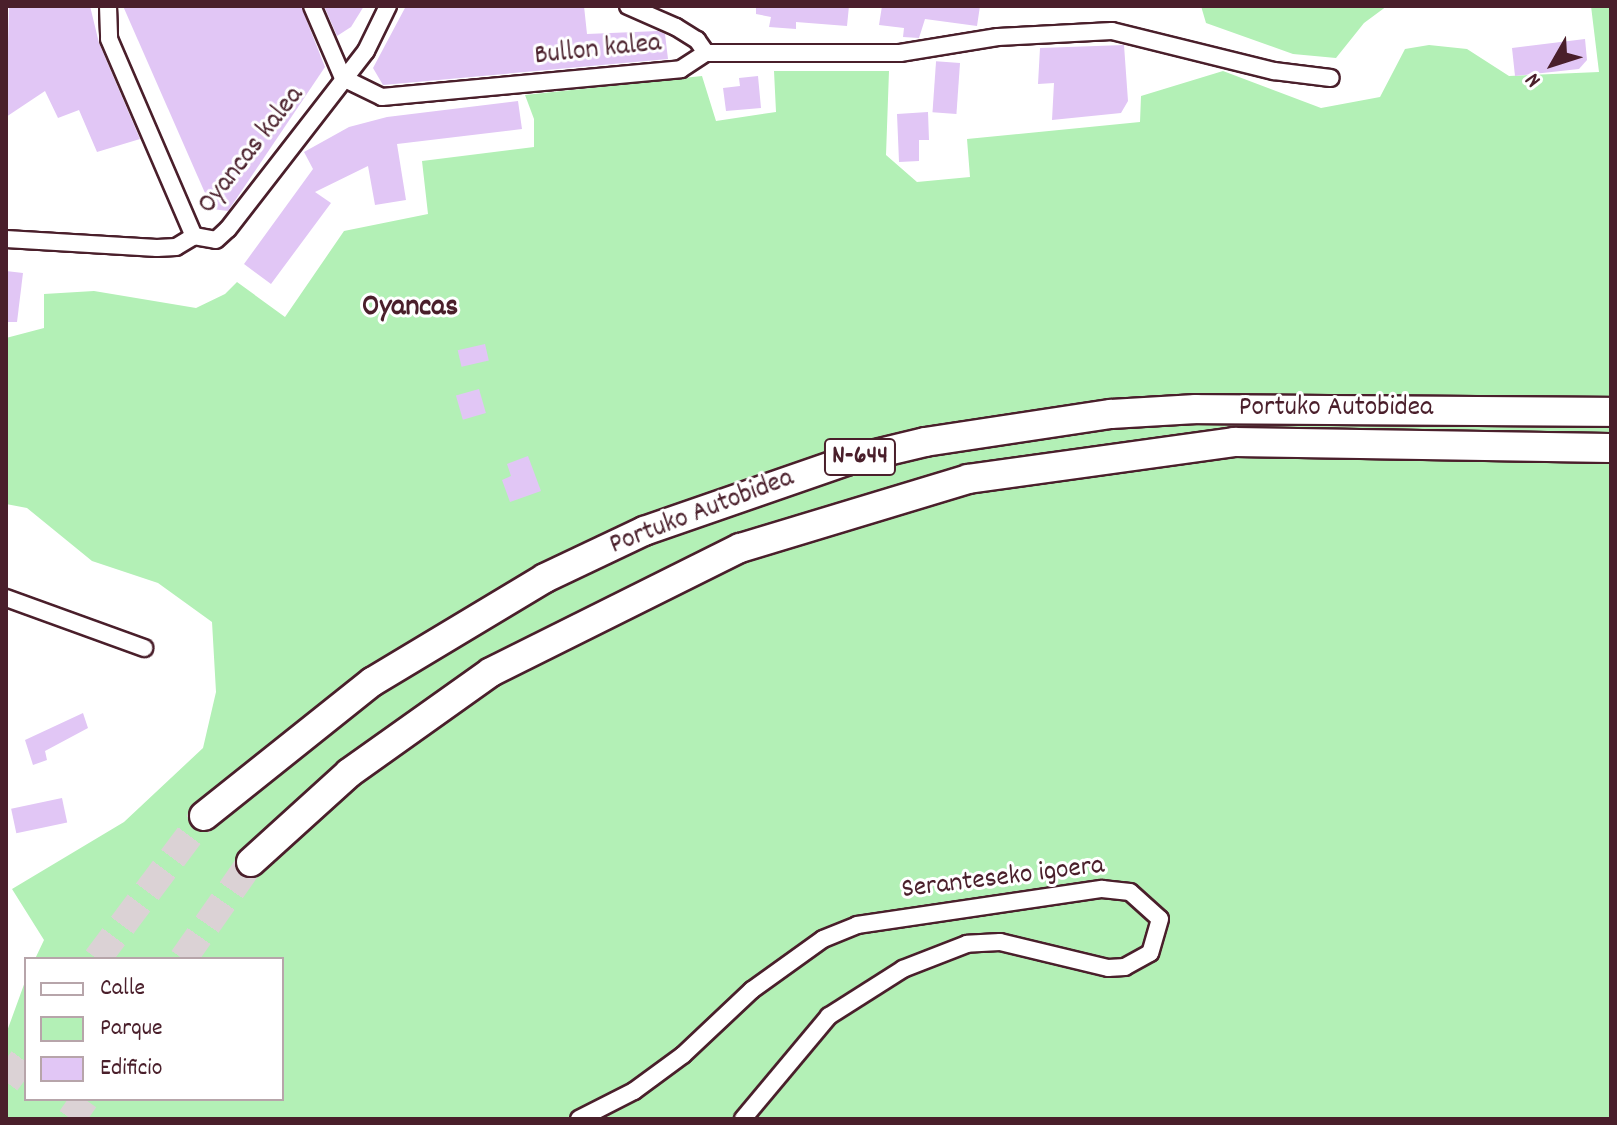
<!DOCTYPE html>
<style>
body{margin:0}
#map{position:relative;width:1617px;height:1125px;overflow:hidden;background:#fff;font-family:Dekko,sans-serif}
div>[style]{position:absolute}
.green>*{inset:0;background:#b3f0b6}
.building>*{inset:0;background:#e1c6f5;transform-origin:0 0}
.motorway-tunnel>*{height:28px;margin-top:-14px;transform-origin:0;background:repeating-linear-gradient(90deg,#dbd2d5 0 28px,transparent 0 42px)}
.roads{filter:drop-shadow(2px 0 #4a1f2b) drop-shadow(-2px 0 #4a1f2b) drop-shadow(0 2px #4a1f2b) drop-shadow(0 -2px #4a1f2b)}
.minor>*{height:16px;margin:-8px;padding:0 8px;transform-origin:8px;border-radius:8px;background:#fff}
.motorway>*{height:28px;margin:-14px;padding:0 14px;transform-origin:14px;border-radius:14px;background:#fff}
span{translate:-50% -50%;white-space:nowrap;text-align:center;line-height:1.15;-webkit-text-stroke:6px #fff;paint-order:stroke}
.shield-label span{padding:2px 6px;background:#fff;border:2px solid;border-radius:6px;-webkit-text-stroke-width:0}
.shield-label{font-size:26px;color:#4a1f2b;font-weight:700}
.street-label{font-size:28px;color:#4a1f2b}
.neighbourhood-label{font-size:30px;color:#4a1f2b;font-weight:700}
.frame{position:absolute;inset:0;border:8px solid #4a1f2b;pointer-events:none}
.legend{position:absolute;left:24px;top:957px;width:260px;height:144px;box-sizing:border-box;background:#fff;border:2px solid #b7a5aa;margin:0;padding:10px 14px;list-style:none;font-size:24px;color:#4a1f2b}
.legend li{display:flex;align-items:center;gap:16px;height:40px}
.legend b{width:40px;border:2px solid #b7a5aa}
.north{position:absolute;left:1513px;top:24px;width:80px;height:80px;-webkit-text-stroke:6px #fff;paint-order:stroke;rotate:231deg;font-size:22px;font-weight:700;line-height:32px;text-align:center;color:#4a1f2b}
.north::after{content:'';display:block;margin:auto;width:28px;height:36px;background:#4a1f2b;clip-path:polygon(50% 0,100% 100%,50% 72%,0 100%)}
</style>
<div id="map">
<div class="green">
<i style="clip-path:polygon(1201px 6px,1387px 6px,1364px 23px,1336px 58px,1293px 54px,1206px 23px)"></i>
<i style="clip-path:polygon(1591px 6px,1611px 6px,1611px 1119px,6px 1119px,6px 1034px,26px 979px,26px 1099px,282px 1099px,282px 959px,35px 959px,44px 940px,12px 889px,124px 822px,203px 748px,216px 692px,212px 622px,158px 583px,92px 561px,27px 508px,6px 504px,6px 338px,44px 328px,44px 294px,94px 291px,196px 308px,225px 294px,237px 282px,285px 317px,344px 231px,428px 214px,422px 161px,534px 147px,534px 119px,525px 95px,702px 76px,716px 121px,776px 112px,774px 71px,889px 71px,886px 155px,917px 182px,970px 177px,967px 139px,1140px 122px,1141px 96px,1223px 71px,1321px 108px,1380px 97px,1405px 49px,1429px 45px,1467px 49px,1509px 76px,1599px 72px)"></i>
</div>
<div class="building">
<i style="clip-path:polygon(9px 6px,90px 6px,99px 43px,140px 139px,97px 152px,79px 110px,58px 118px,45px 91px,6px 117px)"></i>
<i style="clip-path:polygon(123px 6px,301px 6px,325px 67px,228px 211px,212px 209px)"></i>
<i style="clip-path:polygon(324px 6px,364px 6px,351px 27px,337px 36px)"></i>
<i style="clip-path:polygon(406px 6px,584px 6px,587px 34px,658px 31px,665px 34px,668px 59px,383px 85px,373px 68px)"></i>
<i style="clip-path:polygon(756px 6px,849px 6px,847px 26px,796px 22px,796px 29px,769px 27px,771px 17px,756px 14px)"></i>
<i style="clip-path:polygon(882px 6px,980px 6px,977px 26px,925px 19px,919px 38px,903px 37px,904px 28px,879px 25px)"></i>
<i style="clip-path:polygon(1585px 39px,1587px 60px,1579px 69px,1515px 76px,1512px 48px)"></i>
<i style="clip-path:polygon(1124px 45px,1128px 101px,1121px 113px,1052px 120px,1054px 83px,1038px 84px,1040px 48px)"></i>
<i style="left:960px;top:63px;width:51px;height:24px;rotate:94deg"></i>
<i style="clip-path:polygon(758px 76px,761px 108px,726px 111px,723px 88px,740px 86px,739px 78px)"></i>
<i style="clip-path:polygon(518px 101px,522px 129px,397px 144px,406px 200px,375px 205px,368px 166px,315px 192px,331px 203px,271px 284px,244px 264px,313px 169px,304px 152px,349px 127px,387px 117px)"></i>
<i style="clip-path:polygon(928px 112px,929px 140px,919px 140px,919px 161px,899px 162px,897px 114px)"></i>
<i style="clip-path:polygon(6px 271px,23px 273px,17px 322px,6px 322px)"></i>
<i style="left:485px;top:344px;width:17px;height:28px;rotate:77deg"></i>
<i style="left:479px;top:389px;width:25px;height:24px;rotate:74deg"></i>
<i style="clip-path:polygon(528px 456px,541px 491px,510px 502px,502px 480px,511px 476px,507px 464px)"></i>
<i style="clip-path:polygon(83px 713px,88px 728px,45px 751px,47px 760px,33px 765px,25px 740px)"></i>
<i style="left:62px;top:798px;width:25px;height:52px;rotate:78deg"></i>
</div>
<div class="motorway-tunnel">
<i style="left:97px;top:959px;width:179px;rotate:-53.2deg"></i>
<i style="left:183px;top:959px;width:118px;rotate:-55deg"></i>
<i style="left:6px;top:1082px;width:34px;rotate:-53deg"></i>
<i style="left:71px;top:1119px;width:24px;rotate:-55deg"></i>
</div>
<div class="roads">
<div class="minor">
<i style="left:108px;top:6px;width:33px;rotate:88deg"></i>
<i style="left:109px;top:39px;width:215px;rotate:66.7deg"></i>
<i style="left:312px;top:6px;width:78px;rotate:66.7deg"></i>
<i style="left:628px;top:6px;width:52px;rotate:23.6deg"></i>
<i style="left:676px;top:27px;width:25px;rotate:32deg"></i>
<i style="left:697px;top:40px;width:16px;rotate:55deg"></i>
<i style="left:343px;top:78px;width:43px;rotate:26deg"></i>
<i style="left:382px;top:97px;width:300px;rotate:-5.3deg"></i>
<i style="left:681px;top:69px;width:30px;rotate:-33deg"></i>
<i style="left:706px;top:53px;width:194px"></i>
<i style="left:900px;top:53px;width:99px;rotate:-9.3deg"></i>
<i style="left:998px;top:37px;width:114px;rotate:-3deg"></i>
<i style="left:1112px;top:31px;width:167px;rotate:13.9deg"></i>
<i style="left:1274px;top:71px;width:57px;rotate:7deg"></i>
<i style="left:194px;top:236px;width:22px;rotate:10deg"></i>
<i style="left:216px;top:240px;width:16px;rotate:-43deg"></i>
<i style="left:228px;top:229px;width:225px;rotate:-52.2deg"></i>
<i style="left:366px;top:51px;width:50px;rotate:-63.9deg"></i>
<i style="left:6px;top:239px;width:151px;rotate:3.4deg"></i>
<i style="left:157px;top:248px;width:19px;rotate:-3deg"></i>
<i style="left:176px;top:247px;width:21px;rotate:-31deg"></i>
<i style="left:6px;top:598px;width:147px;rotate:19.9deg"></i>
<i style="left:579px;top:1119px;width:62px;rotate:-27deg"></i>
<i style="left:634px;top:1091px;width:61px;rotate:-36.3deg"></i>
<i style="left:683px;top:1055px;width:95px;rotate:-43.3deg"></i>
<i style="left:752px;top:990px;width:87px;rotate:-35.7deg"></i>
<i style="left:823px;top:939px;width:37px;rotate:-22deg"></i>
<i style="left:857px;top:925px;width:248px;rotate:-8.4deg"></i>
<i style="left:1102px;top:889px;width:28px;rotate:6deg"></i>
<i style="left:1130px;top:892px;width:40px;rotate:42deg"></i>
<i style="left:1160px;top:919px;width:35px;rotate:106deg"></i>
<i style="left:1150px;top:953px;width:29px;rotate:151deg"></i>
<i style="left:1125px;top:967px;width:17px;rotate:177deg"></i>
<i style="left:1108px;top:968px;width:111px;rotate:-166.5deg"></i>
<i style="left:1000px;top:942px;width:33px;rotate:177deg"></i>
<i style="left:967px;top:944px;width:69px;rotate:158.7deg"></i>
<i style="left:903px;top:969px;width:88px;rotate:147.6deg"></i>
<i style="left:829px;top:1016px;width:134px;rotate:129.9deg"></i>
</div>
<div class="motorway">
<i style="left:204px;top:816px;width:215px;rotate:-38.6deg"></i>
<i style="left:372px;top:682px;width:202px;rotate:-31deg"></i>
<i style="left:545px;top:578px;width:110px;rotate:-25.4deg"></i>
<i style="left:644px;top:531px;width:214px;rotate:-19.1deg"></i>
<i style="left:846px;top:461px;width:81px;rotate:-13.5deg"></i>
<i style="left:925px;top:442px;width:188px;rotate:-8.6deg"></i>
<i style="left:1111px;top:414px;width:85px;rotate:-3.4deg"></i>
<i style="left:1196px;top:409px;width:415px;rotate:0.4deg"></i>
<i style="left:251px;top:862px;width:132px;rotate:-42.2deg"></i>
<i style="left:349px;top:773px;width:174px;rotate:-35.4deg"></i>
<i style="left:491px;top:672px;width:278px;rotate:-26.5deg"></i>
<i style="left:740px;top:548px;width:238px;rotate:-16.8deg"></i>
<i style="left:968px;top:479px;width:269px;rotate:-7.9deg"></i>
<i style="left:1234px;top:442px;width:377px;rotate:0.9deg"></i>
</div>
</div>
<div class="shield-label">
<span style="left:860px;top:457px">N-644</span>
</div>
<div class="street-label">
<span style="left:598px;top:51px;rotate:-6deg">Bullon kalea</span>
<span style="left:252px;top:151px;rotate:-52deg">Oyancas kalea</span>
<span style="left:1336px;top:409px">Portuko Autobidea</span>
<span style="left:702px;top:513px;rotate:-21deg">Portuko Autobidea</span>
<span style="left:1003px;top:879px;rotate:-7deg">Seranteseko igoera</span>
</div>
<div class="neighbourhood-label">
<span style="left:410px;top:309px">Oyancas</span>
</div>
<div class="frame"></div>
<ul class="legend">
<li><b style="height:10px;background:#fff"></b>Calle</li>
<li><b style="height:22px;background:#b3f0b6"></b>Parque</li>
<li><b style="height:22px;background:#e1c6f5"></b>Edificio</li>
</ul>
<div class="north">N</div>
</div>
